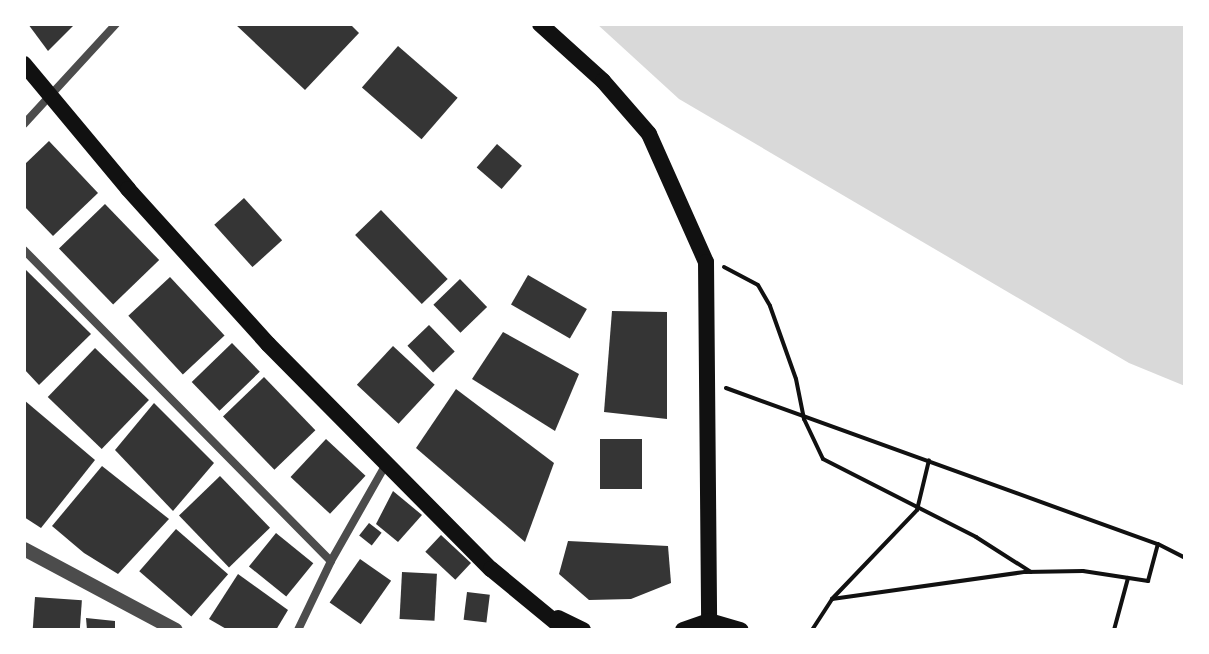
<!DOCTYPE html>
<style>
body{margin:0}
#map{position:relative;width:1209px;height:654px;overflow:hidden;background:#fff;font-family:"Space Grotesk",sans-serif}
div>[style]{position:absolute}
.water>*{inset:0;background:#d9d9d9}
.building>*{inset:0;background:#353535;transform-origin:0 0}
.path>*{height:4px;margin:-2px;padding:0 2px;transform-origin:2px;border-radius:2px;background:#111}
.minor>*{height:8px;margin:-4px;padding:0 4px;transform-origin:4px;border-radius:4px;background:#4c4c4c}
.tertiary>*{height:14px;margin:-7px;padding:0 7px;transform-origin:7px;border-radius:7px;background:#4c4c4c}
.secondary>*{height:16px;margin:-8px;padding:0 8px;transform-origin:8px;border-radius:8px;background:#111}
span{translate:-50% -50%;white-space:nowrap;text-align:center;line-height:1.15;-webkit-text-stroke:7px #fff;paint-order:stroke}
.frame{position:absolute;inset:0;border:26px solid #fff;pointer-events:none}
</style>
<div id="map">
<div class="water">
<i style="clip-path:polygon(597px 24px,1185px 24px,1185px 386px,1129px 363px,679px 99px)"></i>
</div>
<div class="building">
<i style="clip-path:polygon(28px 24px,75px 24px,48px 51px)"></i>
<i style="clip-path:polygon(235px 24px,350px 24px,359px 33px,305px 90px)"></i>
<i style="left:398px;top:46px;width:79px;height:55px;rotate:41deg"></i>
<i style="clip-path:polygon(49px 141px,98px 193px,53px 236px,24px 206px,24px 165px)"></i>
<i style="left:497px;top:144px;width:33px;height:31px;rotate:41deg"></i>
<i style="left:244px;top:198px;width:57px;height:40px;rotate:48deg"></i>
<i style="left:105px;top:204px;width:78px;height:64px;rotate:46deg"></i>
<i style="left:381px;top:210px;width:96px;height:36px;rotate:46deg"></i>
<i style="clip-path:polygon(24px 268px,91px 334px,39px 385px,24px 369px)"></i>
<i style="left:528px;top:275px;width:68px;height:34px;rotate:30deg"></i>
<i style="left:170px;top:277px;width:80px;height:57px;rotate:47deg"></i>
<i style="left:460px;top:279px;width:39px;height:37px;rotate:46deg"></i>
<i style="clip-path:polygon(612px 311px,667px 312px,667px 419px,604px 412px)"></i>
<i style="left:429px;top:325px;width:37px;height:30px;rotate:46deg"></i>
<i style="clip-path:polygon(503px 332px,579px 374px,555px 431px,472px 379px)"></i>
<i style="left:232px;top:343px;width:40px;height:56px;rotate:46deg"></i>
<i style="left:393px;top:346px;width:57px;height:53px;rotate:43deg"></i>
<i style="left:95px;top:348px;width:75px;height:68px;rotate:44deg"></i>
<i style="left:264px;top:377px;width:74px;height:57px;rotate:46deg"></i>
<i style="clip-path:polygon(456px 389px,554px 463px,525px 542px,416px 448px)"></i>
<i style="clip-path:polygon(24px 400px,95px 460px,41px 528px,24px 517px)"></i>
<i style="clip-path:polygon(154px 403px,214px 463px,173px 511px,115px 450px)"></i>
<i style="left:326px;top:439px;width:54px;height:52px;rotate:43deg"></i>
<i style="left:600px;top:439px;width:42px;height:50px"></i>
<i style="clip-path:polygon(102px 466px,169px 519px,118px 574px,84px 553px,52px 526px)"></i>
<i style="left:220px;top:476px;width:72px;height:57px;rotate:46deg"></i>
<i style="clip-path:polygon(393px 491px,422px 515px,398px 542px,376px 524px)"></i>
<i style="left:369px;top:523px;width:16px;height:16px;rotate:38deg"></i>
<i style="left:176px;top:529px;width:69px;height:56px;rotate:41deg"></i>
<i style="left:276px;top:533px;width:48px;height:43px;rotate:39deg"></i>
<i style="left:441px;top:535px;width:41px;height:23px;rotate:43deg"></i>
<i style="clip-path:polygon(568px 541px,668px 546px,671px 583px,631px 599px,589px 600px,559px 574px)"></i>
<i style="left:360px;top:559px;width:38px;height:53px;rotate:35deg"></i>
<i style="left:402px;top:572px;width:35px;height:47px;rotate:3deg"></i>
<i style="clip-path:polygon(238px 574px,288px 610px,276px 630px,228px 630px,209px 619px)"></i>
<i style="left:467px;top:592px;width:23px;height:28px;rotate:7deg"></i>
<i style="left:35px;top:597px;width:47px;height:33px;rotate:4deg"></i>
<i style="clip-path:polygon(86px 618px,115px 621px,115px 630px,87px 630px)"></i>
</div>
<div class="path">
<i style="left:724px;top:267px;width:38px;rotate:28deg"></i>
<i style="left:758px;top:285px;width:24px;rotate:60deg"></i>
<i style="left:770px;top:306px;width:77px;rotate:70.4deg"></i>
<i style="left:796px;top:379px;width:41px;rotate:78.7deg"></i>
<i style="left:804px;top:419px;width:44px;rotate:64.6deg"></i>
<i style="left:823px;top:459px;width:172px;rotate:27deg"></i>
<i style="left:976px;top:537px;width:65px;rotate:32.5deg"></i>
<i style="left:726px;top:388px;width:459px;rotate:19.9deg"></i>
<i style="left:1158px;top:544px;width:30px;rotate:27deg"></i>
<i style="left:832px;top:599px;width:195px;rotate:-8deg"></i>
<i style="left:1025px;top:572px;width:58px;rotate:-1deg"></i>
<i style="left:1083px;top:571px;width:66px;rotate:8.7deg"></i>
<i style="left:1148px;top:581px;width:38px;rotate:-75deg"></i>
<i style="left:1185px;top:600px;width:2px;rotate:90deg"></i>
<i style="left:812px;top:630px;width:37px;rotate:-57deg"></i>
<i style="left:832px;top:599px;width:123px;rotate:-46.3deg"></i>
<i style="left:917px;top:510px;width:51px;rotate:-76.5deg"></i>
<i style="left:1114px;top:630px;width:54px;rotate:-74.9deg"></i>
</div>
<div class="minor">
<i style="left:24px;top:124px;width:136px;rotate:-47.4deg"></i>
<i style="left:24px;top:250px;width:437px;rotate:45.4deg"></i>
<i style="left:298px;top:630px;width:76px;rotate:-64.4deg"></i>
<i style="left:331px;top:561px;width:112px;rotate:-60.4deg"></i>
</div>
<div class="tertiary">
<i style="left:24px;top:549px;width:172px;rotate:28.1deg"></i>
</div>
<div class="secondary">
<i style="left:540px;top:24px;width:85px;rotate:42.1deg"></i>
<i style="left:603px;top:81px;width:70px;rotate:49deg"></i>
<i style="left:649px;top:134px;width:140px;rotate:66deg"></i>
<i style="left:706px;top:262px;width:359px;rotate:89.5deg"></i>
<i style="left:24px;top:64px;width:163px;rotate:50.2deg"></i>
<i style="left:128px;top:189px;width:209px;rotate:47.9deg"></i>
<i style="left:268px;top:344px;width:317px;rotate:45.3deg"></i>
<i style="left:491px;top:569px;width:96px;rotate:39.5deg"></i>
<i style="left:558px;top:618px;width:28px;rotate:26deg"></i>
<i style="left:683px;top:630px;width:28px;rotate:-19deg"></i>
<i style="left:709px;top:621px;width:33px;rotate:16deg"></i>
</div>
<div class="frame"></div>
</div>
